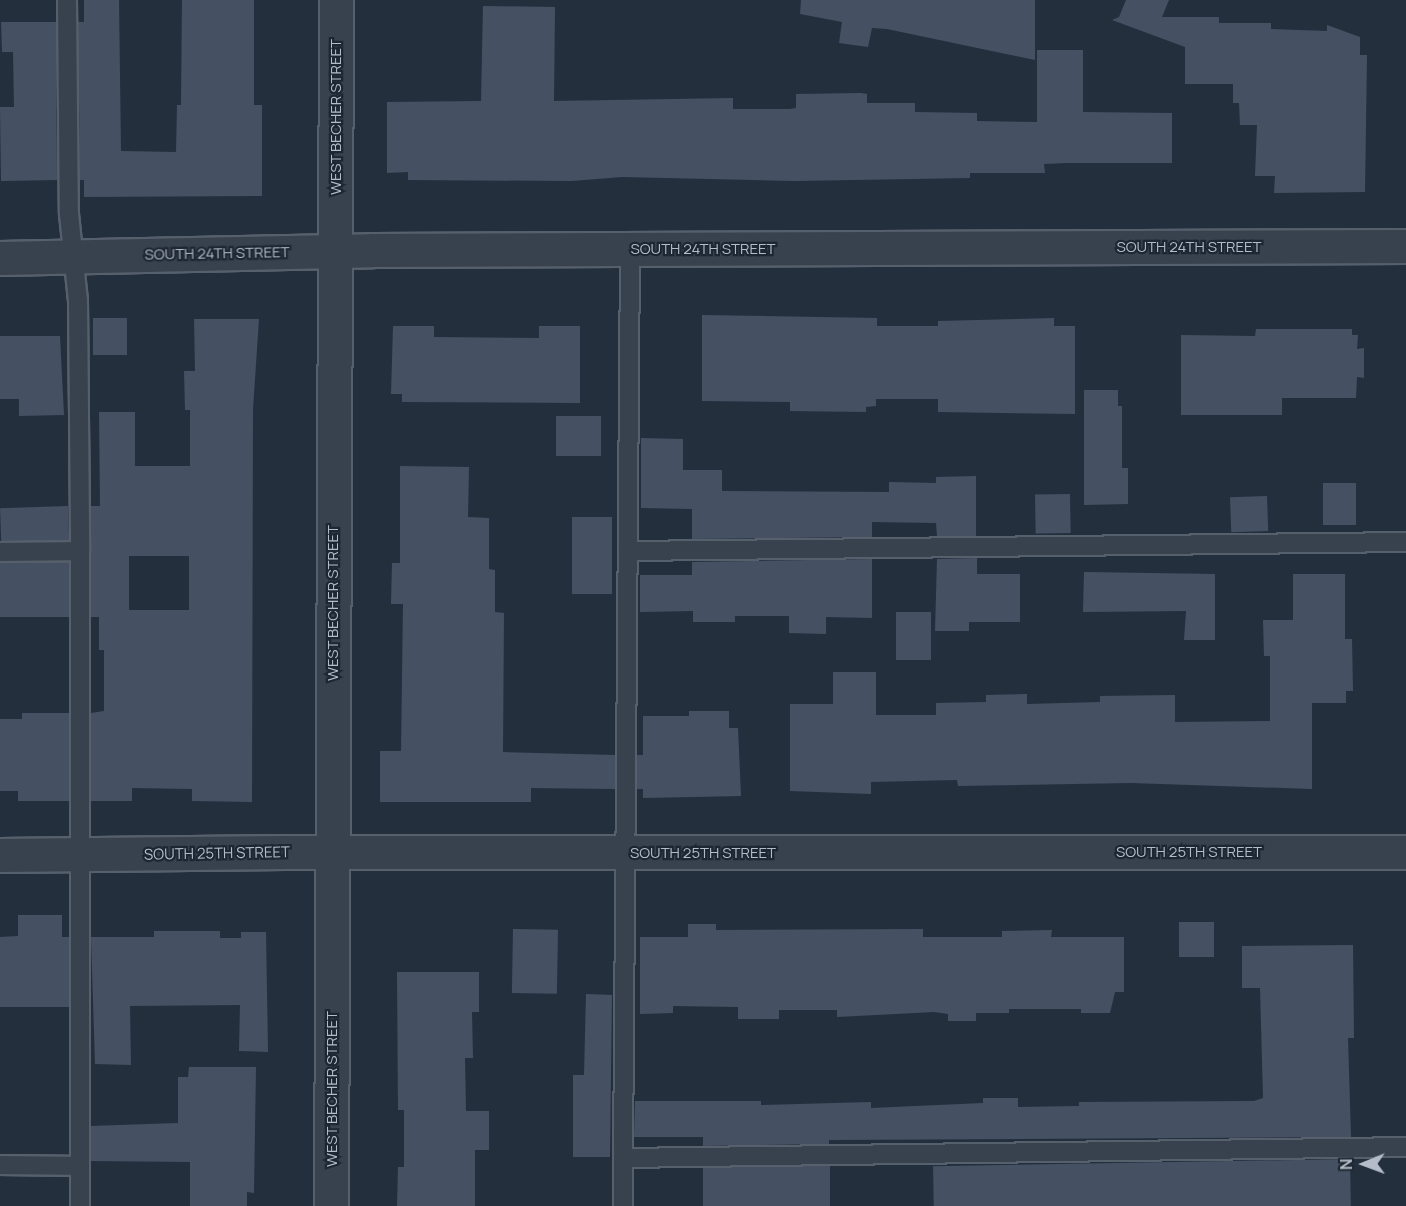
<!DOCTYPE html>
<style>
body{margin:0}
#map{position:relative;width:1406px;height:1206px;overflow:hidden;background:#242f3e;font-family:Manrope,sans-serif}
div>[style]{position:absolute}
.building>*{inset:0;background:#455162;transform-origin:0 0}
.roads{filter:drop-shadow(2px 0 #565f6c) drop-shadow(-2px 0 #565f6c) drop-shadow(0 2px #565f6c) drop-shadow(0 -2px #565f6c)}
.service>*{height:18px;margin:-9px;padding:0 9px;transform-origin:9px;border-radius:9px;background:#38414e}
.minor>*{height:33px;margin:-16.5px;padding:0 16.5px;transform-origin:16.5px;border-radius:16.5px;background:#38414e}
span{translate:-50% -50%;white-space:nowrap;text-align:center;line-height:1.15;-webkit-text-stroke:4.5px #1d2633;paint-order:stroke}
.street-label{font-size:15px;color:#b4bcc9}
.north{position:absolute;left:1334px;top:1134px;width:60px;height:60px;-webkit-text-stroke:4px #1d2633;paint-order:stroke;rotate:269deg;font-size:16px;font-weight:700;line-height:24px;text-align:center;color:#b4bcc9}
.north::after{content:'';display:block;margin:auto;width:21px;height:27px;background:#b4bcc9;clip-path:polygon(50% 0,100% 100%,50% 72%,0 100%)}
</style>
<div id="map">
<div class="building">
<i style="clip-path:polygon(84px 0,119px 0,121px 151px,176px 152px,177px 105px,181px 105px,182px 0,254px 0,254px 105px,262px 105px,262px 196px,84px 197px,84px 180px,80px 180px,78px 22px,84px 22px)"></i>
<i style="clip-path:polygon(801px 0,1035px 0,1035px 60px,887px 29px,872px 28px,868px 47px,839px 43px,842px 22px,800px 14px)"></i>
<i style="clip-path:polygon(1126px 0,1169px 0,1162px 17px,1219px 17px,1219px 23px,1271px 23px,1271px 29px,1327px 31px,1327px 25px,1360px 37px,1360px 55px,1367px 55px,1365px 192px,1274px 193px,1275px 176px,1255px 176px,1257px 125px,1240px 125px,1239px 103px,1233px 103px,1233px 84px,1185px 84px,1185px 47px,1112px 20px,1119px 17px)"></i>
<i style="clip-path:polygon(483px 6px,555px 7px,554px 101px,733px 98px,733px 109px,790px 109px,796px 108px,796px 94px,861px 93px,867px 94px,867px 103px,915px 103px,915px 112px,977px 113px,977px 121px,1037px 122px,1037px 50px,1083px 50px,1083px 112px,1172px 113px,1172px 163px,1066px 163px,1044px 164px,1045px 173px,970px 173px,970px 178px,795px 181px,622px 177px,571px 181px,408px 180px,408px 172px,387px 173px,387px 102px,481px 101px)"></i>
<i style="clip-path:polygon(1px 22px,56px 22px,57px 180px,1px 181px,0 107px,14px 107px,13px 52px,2px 52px)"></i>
<i style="clip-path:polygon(702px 315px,877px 318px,877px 326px,938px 326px,938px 321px,1054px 318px,1054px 326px,1075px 326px,1075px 414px,938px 412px,938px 399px,876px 399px,876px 406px,866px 407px,866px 412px,790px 411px,790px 402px,702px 401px)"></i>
<i style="left:127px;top:318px;width:37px;height:34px;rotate:90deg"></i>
<i style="clip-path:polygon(evenodd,194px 319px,259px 319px,253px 409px,252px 802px,192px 801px,192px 789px,132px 788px,132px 801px,91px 801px,91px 713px,104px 711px,104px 650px,99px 650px,99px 617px,91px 617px,91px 506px,100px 506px,99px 412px,135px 412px,135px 466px,190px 466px,190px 410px,185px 410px,184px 371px,195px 371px,194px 319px,129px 556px,189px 556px,189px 610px,129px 610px,129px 556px)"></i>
<i style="clip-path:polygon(393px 326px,434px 326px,434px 337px,539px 338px,539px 326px,580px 326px,580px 403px,402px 402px,402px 394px,391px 394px)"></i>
<i style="clip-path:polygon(1256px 329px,1352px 329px,1352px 335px,1358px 335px,1357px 349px,1364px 348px,1364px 378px,1357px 377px,1356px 398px,1282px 398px,1282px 415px,1181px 415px,1181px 335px,1255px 336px)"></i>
<i style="clip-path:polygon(0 336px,60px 336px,64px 415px,19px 416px,19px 399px,0 399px)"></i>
<i style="clip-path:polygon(1084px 390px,1118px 390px,1118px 406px,1122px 406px,1122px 468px,1128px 468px,1128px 504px,1084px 505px)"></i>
<i style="left:556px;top:416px;width:45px;height:40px"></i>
<i style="clip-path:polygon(641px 438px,683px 439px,683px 470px,722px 470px,722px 491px,889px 492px,889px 482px,936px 483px,936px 477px,976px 476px,976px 536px,937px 536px,936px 523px,872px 522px,872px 537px,692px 539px,692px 509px,641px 508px)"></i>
<i style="clip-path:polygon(400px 466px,469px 467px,468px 517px,489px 518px,489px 569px,495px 570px,495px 612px,504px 613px,503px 752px,615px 755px,615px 789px,531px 788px,531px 802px,380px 802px,380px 751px,401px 751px,403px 604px,391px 604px,392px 563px,400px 563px)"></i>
<i style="left:1323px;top:483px;width:33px;height:42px"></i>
<i style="left:1070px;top:494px;width:39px;height:35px;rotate:89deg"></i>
<i style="left:1267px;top:496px;width:35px;height:37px;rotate:88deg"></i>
<i style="left:68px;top:506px;width:34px;height:68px;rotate:88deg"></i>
<i style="left:572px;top:517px;width:40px;height:77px"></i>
<i style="clip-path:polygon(977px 558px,977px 574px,1020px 574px,1020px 622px,969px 622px,969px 631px,935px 631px,937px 559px)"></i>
<i style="clip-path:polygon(872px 559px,872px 618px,826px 617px,826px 634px,789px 633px,789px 616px,735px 616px,735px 622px,693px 622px,693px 611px,640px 612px,640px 575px,692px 575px,692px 562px)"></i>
<i style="left:69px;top:562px;width:55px;height:69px;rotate:90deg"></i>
<i style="clip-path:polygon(1084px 572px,1215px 574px,1215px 640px,1184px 640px,1186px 611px,1083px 612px)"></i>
<i style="clip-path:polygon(1293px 574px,1345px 574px,1345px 639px,1352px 639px,1353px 691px,1346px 691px,1346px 703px,1312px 703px,1312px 789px,1131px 783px,958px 786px,957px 780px,871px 782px,871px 794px,790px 791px,790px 704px,833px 704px,833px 672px,876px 672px,876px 715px,936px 715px,936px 703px,986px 702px,986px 695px,1027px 694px,1027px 704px,1100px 702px,1100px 696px,1175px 695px,1175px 722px,1270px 721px,1270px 656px,1264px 656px,1263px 620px,1293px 620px)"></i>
<i style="left:896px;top:612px;width:35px;height:48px"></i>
<i style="clip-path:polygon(689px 711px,729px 711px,729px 728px,738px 728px,741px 796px,643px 798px,643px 789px,637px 789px,637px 755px,643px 755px,643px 716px,689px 716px)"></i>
<i style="clip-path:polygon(22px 713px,69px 713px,69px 801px,18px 801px,18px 791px,0 791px,0 719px,22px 719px)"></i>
<i style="clip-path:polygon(18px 915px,62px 915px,62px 937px,69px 937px,69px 1007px,0 1007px,0 937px,18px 936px)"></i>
<i style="left:1179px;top:922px;width:35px;height:35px"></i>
<i style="clip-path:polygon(688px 924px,716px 924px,716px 930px,923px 929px,923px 937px,1002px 937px,1002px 931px,1052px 930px,1051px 937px,1124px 937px,1124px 992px,1115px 992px,1110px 1013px,1081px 1013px,1081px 1009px,1009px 1009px,1009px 1013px,976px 1013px,976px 1021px,948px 1021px,948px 1014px,934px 1012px,837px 1017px,837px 1010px,779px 1010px,779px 1019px,738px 1019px,738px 1007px,673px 1006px,673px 1013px,640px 1014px,640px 937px,688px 937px)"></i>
<i style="left:513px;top:929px;width:45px;height:64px;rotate:1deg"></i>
<i style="clip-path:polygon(154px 931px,220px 931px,220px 938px,241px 938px,241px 932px,266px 932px,268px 1052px,239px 1051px,240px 1005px,130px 1006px,131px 1065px,95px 1064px,91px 937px,154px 937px)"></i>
<i style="clip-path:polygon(1353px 945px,1354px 1038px,1348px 1038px,1351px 1137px,829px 1140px,829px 1144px,703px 1146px,703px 1137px,634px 1137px,635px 1101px,761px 1101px,761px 1105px,871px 1102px,871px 1108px,983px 1103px,983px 1098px,1018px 1098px,1018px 1107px,1079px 1106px,1079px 1102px,1254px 1101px,1263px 1098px,1260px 988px,1242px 988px,1242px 946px)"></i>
<i style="clip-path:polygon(397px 972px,479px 972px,479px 1012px,472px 1012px,473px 1058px,465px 1058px,466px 1111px,489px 1111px,489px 1150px,475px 1150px,475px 1206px,397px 1206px,398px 1167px,404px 1167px,404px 1110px,398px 1110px)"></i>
<i style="clip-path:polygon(586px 994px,612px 995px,610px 1157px,573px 1157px,573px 1075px,584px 1075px)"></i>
<i style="clip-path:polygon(189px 1067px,256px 1067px,254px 1193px,247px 1192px,247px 1206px,190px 1206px,190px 1162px,91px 1161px,91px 1126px,178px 1123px,178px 1077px,188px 1077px)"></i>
<i style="left:1350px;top:1159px;width:47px;height:417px;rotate:89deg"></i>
<i style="left:830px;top:1166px;width:40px;height:127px;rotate:90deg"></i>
</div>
<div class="roads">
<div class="service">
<i style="left:67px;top:0;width:214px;rotate:89.5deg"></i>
<i style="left:69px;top:214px;width:87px;rotate:84.1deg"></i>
<i style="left:78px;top:301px;width:250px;rotate:89.5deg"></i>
<i style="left:80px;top:551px;width:655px;rotate:90deg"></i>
<i style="left:630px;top:249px;width:909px;rotate:90.44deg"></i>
<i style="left:623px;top:1158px;width:783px;rotate:-0.8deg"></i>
<i style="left:628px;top:551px;width:778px;rotate:-0.66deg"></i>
<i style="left:0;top:552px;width:80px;rotate:-0.7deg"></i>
<i style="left:0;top:1165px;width:80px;rotate:0.7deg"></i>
<i style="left:623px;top:1206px;width:48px;rotate:-90deg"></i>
</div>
<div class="minor">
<i style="left:0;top:258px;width:373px;rotate:-1.2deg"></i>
<i style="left:373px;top:250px;width:1033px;rotate:-0.22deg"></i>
<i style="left:0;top:855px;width:284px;rotate:-0.6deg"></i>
<i style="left:284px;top:852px;width:1122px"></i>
<i style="left:331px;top:1206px;width:1206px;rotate:-89.76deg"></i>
</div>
</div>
<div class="street-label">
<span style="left:336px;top:117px;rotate:-90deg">WEST BECHER STREET</span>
<span style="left:1189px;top:247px">SOUTH 24TH STREET</span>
<span style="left:703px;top:249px">SOUTH 24TH STREET</span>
<span style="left:217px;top:253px;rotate:-1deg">SOUTH 24TH STREET</span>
<span style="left:333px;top:603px;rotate:-90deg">WEST BECHER STREET</span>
<span style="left:1189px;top:852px">SOUTH 25TH STREET</span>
<span style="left:217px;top:853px;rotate:-1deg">SOUTH 25TH STREET</span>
<span style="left:703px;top:853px">SOUTH 25TH STREET</span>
<span style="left:332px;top:1089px;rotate:-90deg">WEST BECHER STREET</span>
</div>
<div class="north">N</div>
</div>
